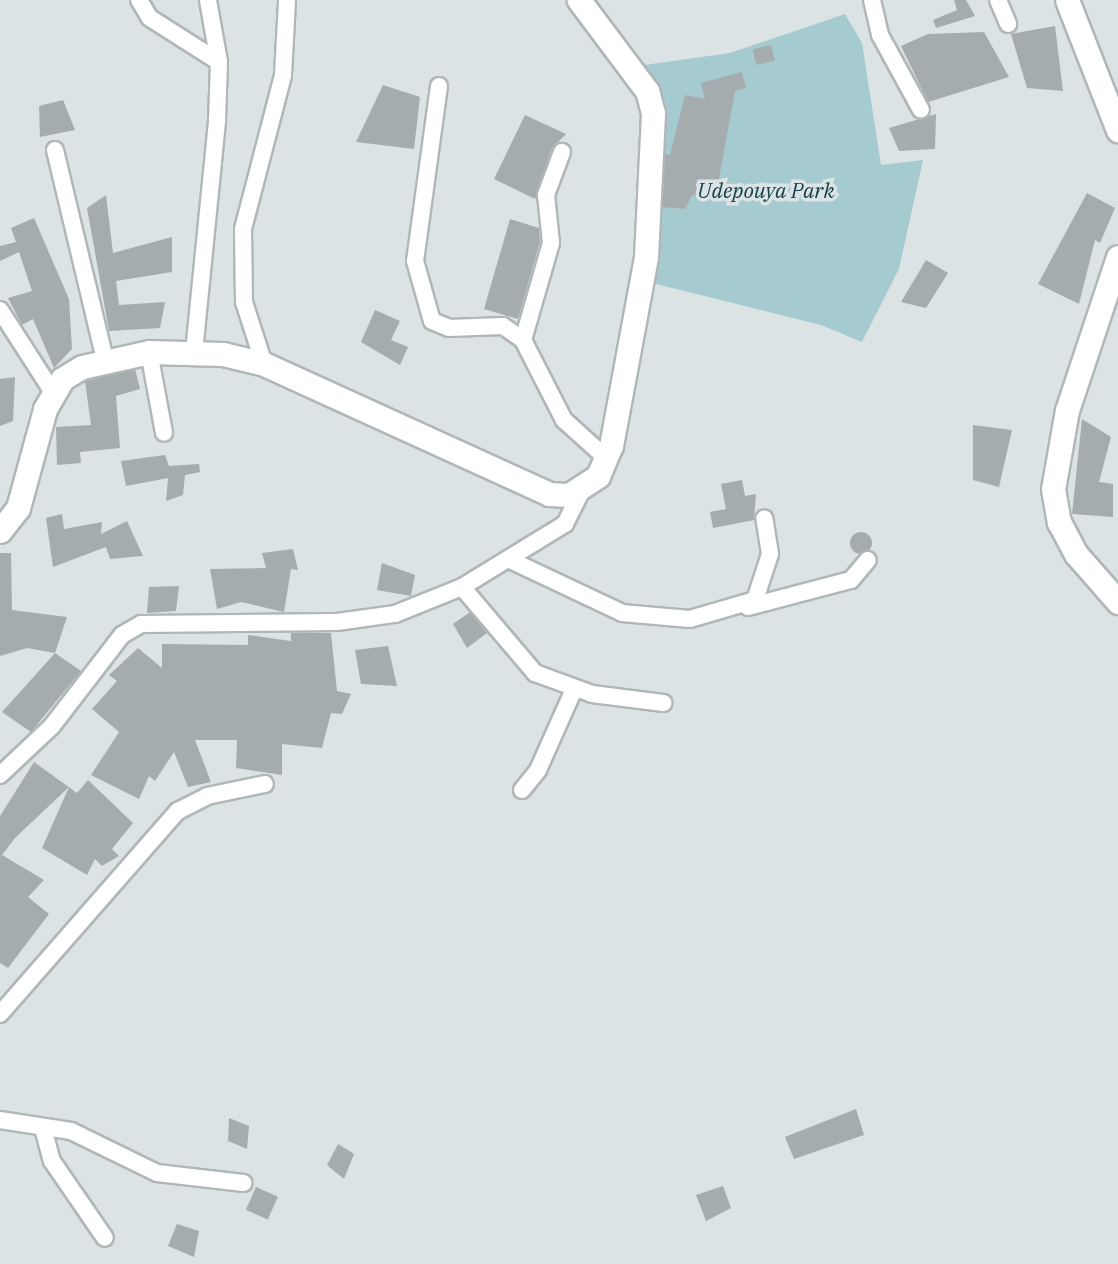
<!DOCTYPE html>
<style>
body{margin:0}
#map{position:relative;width:1118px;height:1264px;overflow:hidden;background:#dce3e4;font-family:"IBM Plex Serif",serif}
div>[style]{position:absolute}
.green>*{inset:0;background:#a5cacf}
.building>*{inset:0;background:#a5acad;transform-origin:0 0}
.round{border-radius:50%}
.roads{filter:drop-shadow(2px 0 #b1b7b8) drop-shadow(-2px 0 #b1b7b8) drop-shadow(0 2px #b1b7b8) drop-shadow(0 -2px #b1b7b8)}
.street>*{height:16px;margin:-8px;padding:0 8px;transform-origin:8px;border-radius:8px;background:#fff}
.secondary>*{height:23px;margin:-11.5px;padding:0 11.5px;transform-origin:11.5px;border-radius:11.5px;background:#fff}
span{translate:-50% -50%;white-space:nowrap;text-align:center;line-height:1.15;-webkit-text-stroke:7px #dce3e4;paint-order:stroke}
.park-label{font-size:21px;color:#124148;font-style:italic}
</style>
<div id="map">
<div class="green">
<i style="clip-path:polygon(845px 14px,862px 43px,881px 165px,923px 160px,899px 269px,862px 342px,821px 325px,648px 282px,648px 181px,637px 66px,730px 53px)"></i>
</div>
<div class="building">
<i style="clip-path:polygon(954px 0,966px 0,975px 16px,936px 28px,933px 20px,957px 10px)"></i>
<i style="clip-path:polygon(1055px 26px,1063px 91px,1027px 88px,1011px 34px)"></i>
<i style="clip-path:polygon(984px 32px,1009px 77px,928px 102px,901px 46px,928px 34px)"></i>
<i style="left:771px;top:45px;width:16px;height:19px;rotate:76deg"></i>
<i style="clip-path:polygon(742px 72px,746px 88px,735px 91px,718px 184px,704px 182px,702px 197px,692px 195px,685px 209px,662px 207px,665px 154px,670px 155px,685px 95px,705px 99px,701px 83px)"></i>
<i style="clip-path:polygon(383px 85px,420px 97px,414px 149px,356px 142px)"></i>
<i style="clip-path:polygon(63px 100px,75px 130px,40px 137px,39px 106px)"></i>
<i style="clip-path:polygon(936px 114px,935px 149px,899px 151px,889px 128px)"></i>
<i style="clip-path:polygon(525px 115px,566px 134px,552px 148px,535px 199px,494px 179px)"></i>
<i style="clip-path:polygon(1087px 193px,1115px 208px,1100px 243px,1095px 240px,1079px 304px,1038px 284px)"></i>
<i style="clip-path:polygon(106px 195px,113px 253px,172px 237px,172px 272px,116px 281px,119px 305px,165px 302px,160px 328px,109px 331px,87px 208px)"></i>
<i style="clip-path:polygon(34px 218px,69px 299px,72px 349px,54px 368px,33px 319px,22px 325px,8px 298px,32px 291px,19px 252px,0 261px,0 246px,16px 242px,11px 228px)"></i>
<i style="clip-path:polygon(510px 219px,539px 228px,540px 242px,518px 319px,484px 309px)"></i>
<i style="clip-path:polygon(926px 260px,948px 273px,926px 308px,901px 302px)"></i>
<i style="clip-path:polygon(375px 310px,400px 321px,391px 340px,408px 347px,400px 365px,361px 342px)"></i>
<i style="clip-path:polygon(135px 369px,140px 389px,116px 396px,120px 448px,80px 452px,81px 463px,57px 465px,56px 427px,91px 425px,85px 381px)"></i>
<i style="clip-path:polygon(15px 377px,13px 421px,0 426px,0 379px)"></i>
<i style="clip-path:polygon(1082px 419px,1111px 437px,1099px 482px,1113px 484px,1113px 517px,1072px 514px)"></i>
<i style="clip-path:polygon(973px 425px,1012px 430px,999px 487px,973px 480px)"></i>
<i style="clip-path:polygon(165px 455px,169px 466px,199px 464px,200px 472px,185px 475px,183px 495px,166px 501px,168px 478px,126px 486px,121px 461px)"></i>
<i style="clip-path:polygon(742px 480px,745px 496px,756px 494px,754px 520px,713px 528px,710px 512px,726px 509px,721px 484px)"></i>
<i style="clip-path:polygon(62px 514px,64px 529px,102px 522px,101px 534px,127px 521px,143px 556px,110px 559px,106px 547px,53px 567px,46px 518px)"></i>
<i class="round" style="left:850px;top:532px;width:22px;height:22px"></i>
<i style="clip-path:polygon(293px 549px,298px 570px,291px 569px,284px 612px,241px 602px,217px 609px,210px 569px,266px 568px,262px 553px)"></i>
<i style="clip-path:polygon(0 553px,11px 553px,12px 610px,67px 617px,55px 653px,27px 648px,0 656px)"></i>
<i style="clip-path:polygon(382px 563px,415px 575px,411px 596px,377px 590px)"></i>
<i style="clip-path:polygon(179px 586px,176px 611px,147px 613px,149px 587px)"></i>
<i style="clip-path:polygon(470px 612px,487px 633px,467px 648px,453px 624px)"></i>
<i style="clip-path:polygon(291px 633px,331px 633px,337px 691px,351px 694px,342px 714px,331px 713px,322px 748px,282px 744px,282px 775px,236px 768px,237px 740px,195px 740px,211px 782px,188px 787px,174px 752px,155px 781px,149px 776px,139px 799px,91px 775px,119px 732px,92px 709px,117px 681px,109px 675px,138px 648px,162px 668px,162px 644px,248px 645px,248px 635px,291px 641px)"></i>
<i style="clip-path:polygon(388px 646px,397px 686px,361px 684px,355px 650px)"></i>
<i style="clip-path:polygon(55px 653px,81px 671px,31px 732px,2px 712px)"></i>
<i style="clip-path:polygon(34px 762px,77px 793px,88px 780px,133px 823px,112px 849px,119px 856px,102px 866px,95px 859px,87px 875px,42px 848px,69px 787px,15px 838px,2px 855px,44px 880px,28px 897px,49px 914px,8px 968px,0 963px,0 816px)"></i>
<i style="clip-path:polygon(856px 1109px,864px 1135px,794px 1159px,785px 1137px)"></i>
<i style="clip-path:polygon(229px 1118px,249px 1126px,247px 1149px,228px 1141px)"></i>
<i style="clip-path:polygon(338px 1144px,354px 1154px,344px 1179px,327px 1165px)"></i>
<i style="clip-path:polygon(723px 1186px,731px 1208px,706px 1221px,696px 1195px)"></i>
<i style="left:256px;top:1187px;width:24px;height:25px;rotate:24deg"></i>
<i style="clip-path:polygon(177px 1224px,199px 1231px,194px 1257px,168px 1246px)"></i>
</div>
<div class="roads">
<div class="street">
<i style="left:139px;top:0;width:21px;rotate:59deg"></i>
<i style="left:150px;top:18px;width:82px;rotate:32.5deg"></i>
<i style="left:872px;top:0;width:36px;rotate:77deg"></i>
<i style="left:880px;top:35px;width:85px;rotate:61.3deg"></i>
<i style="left:998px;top:0;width:26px;rotate:67deg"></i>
<i style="left:439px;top:86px;width:177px;rotate:97.8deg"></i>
<i style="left:415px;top:261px;width:62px;rotate:74.2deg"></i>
<i style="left:432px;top:321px;width:18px;rotate:22deg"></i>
<i style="left:449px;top:328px;width:54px;rotate:-2.1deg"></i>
<i style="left:503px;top:326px;width:24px;rotate:35deg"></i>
<i style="left:523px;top:340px;width:90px;rotate:62.9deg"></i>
<i style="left:564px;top:420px;width:55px;rotate:42.1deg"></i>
<i style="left:55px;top:150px;width:216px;rotate:76.6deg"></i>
<i style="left:0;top:310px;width:96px;rotate:57.3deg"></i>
<i style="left:523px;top:340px;width:101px;rotate:-73.9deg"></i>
<i style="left:551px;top:243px;width:48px;rotate:-95.9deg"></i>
<i style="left:546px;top:195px;width:46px;rotate:-69.6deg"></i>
<i style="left:149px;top:352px;width:82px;rotate:79.5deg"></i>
<i style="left:194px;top:352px;width:233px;rotate:-84.3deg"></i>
<i style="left:217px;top:120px;width:58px;rotate:-88deg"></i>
<i style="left:219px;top:62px;width:63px;rotate:-100.1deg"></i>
<i style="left:264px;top:364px;width:65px;rotate:-107.9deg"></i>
<i style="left:244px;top:302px;width:73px;rotate:-90.8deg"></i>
<i style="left:243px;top:229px;width:159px;rotate:-75.4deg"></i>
<i style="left:283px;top:75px;width:75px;rotate:-86.9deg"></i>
<i style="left:508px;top:559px;width:126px;rotate:25.3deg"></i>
<i style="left:622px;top:613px;width:68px;rotate:5deg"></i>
<i style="left:690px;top:619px;width:68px;rotate:-16.3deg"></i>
<i style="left:755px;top:600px;width:48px;rotate:-71.9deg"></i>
<i style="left:770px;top:554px;width:36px;rotate:-99deg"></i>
<i style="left:462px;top:587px;width:113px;rotate:49.7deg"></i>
<i style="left:535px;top:673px;width:61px;rotate:20.2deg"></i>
<i style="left:592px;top:694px;width:72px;rotate:7.2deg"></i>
<i style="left:748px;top:607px;width:106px;rotate:-14.7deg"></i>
<i style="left:851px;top:580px;width:26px;rotate:-50deg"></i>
<i style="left:0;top:775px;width:71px;rotate:-43.3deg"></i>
<i style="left:52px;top:726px;width:115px;rotate:-52.4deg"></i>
<i style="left:122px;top:635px;width:22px;rotate:-30deg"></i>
<i style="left:141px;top:624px;width:196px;rotate:-0.6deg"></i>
<i style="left:337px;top:622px;width:59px;rotate:-7.9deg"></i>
<i style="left:395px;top:614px;width:72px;rotate:-21.9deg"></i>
<i style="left:462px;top:587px;width:121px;rotate:-31.5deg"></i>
<i style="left:565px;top:524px;width:40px;rotate:-63.4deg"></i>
<i style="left:522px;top:790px;width:26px;rotate:-51deg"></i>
<i style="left:538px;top:770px;width:89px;rotate:-66deg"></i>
<i style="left:0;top:1014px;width:270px;rotate:-48.8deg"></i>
<i style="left:178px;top:811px;width:33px;rotate:-27deg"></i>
<i style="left:207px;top:796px;width:59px;rotate:-11.7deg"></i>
<i style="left:0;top:1120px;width:72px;rotate:8.8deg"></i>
<i style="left:71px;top:1131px;width:96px;rotate:26deg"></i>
<i style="left:157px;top:1173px;width:87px;rotate:6.6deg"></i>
<i style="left:43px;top:1128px;width:34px;rotate:75deg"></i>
<i style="left:52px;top:1161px;width:93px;rotate:55.5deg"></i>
</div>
<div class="secondary">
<i style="left:1067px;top:0;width:140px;rotate:68.6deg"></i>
<i style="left:1118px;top:257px;width:161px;rotate:108.4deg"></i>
<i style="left:1067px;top:410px;width:80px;rotate:100deg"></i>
<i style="left:1053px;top:489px;width:34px;rotate:80deg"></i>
<i style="left:1059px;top:522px;width:36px;rotate:62deg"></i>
<i style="left:1076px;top:554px;width:64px;rotate:48.8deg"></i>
<i style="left:0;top:531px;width:29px;rotate:-52deg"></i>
<i style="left:18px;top:508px;width:103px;rotate:-74.7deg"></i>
<i style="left:45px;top:409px;width:34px;rotate:-60deg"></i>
<i style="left:62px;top:379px;width:23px;rotate:-31deg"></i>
<i style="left:82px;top:367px;width:69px;rotate:-12.6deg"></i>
<i style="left:149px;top:352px;width:74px;rotate:1.5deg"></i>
<i style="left:223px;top:354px;width:42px;rotate:13.7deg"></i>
<i style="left:264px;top:364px;width:313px;rotate:24.5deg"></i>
<i style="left:549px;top:494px;width:20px;rotate:3deg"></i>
<i style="left:569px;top:495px;width:35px;rotate:-33deg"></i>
<i style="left:598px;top:476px;width:33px;rotate:-67deg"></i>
<i style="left:611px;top:446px;width:192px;rotate:-79.5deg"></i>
<i style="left:646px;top:257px;width:144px;rotate:-87.2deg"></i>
<i style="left:653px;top:113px;width:23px;rotate:-105deg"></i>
<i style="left:647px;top:91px;width:114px;rotate:-126.8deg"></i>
</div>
</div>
<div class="park-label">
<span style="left:766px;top:190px">Udepouya Park</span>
</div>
</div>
